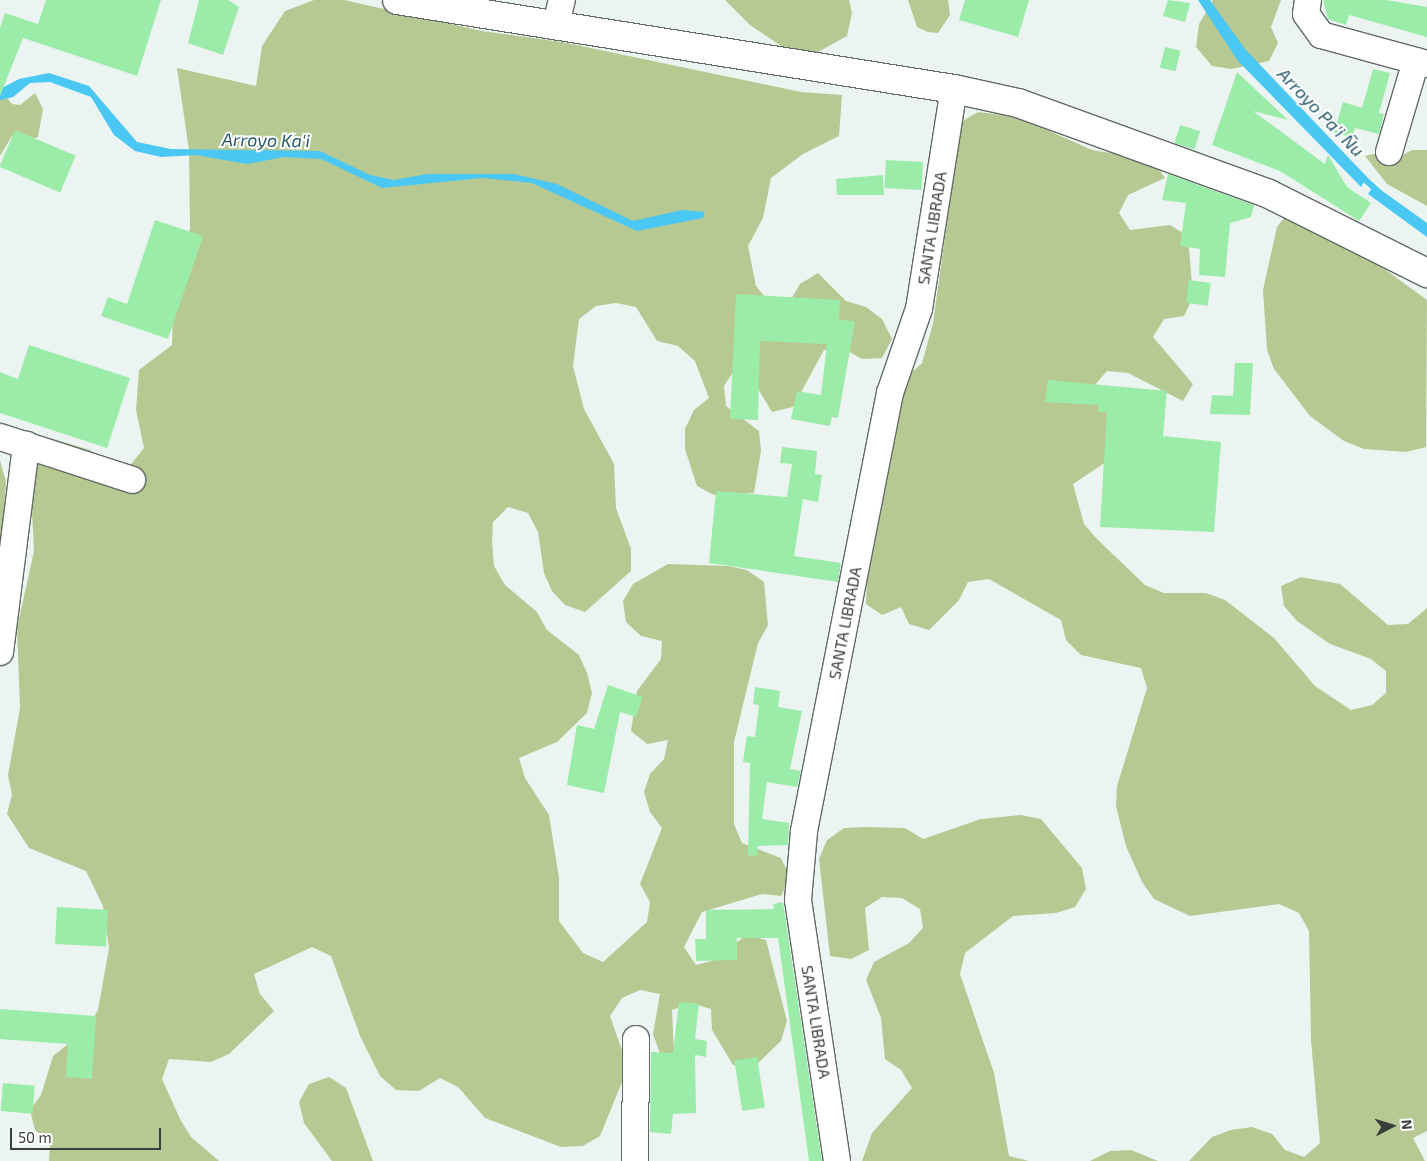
<!DOCTYPE html>
<meta charset="utf-8">
<style>
body{margin:0}
#map{position:relative;width:1427px;height:1161px;overflow:hidden;background:#ecf4f2;font-family:"Exo 2",sans-serif}
div>[style]{position:absolute}
.green>*{inset:0;background:#b7c993}
.water>*{inset:0;background:#4ac7f3}
.stream>*{height:6px;margin:-3px;padding:0 3px;transform-origin:3px;border-radius:3px;background:#4ac7f3}
.building>*{inset:0;background:#9aeca8;transform-origin:0 0}
.roads{filter:drop-shadow(1px 0 #626a67) drop-shadow(-1px 0 #626a67) drop-shadow(0 1px #626a67) drop-shadow(0 -1px #626a67)}
.minor>*{height:26px;margin:-13px;padding:0 13px;transform-origin:13px;border-radius:13px;background:#fff}
.major>*{height:28px;margin:-14px;padding:0 14px;transform-origin:14px;border-radius:14px;background:#fff}
span{translate:-50% -50%;white-space:nowrap;text-align:center;line-height:1.15;-webkit-text-stroke:4px #fff;paint-order:stroke}
.street-label{font-size:16px;color:#3a3e3c}
.water-label{font-size:18px;color:#26596b;font-style:italic}
.north{position:absolute;left:1367px;top:1101px;width:50px;height:50px;-webkit-text-stroke:4px #fff;paint-order:stroke;rotate:85deg;font-size:14px;font-weight:700;line-height:20px;text-align:center;color:#3a3e3c}
.north::after{content:'';display:block;margin:auto;width:18px;height:22px;background:#3a3e3c;clip-path:polygon(50% 0,100% 100%,50% 72%,0 100%)}
.scale{position:absolute;left:10px;top:1128px;width:151px;height:22px;box-sizing:border-box;border:2px solid #3a3e3c;border-top:0;padding-left:6px;font-size:15px;line-height:18px;white-space:nowrap;color:#3a3e3c;-webkit-text-stroke:4px #fff;paint-order:stroke}
</style>
<div id="map">
<div class="green">
<i style="clip-path:polygon(314px 0,344px 0,482px 31px,562px 42px,801px 92px,842px 95px,839px 136px,803px 154px,771px 178px,763px 218px,748px 246px,756px 286px,769px 302px,790px 301px,800px 284px,818px 273px,846px 301px,866px 307px,882px 319px,892px 339px,882px 358px,862px 359px,844px 349px,824px 350px,793px 407px,772px 412px,752px 379px,735px 369px,724px 386px,726px 406px,759px 431px,761px 451px,754px 493px,714px 495px,697px 486px,685px 449px,685px 429px,694px 410px,709px 398px,695px 361px,678px 346px,657px 341px,636px 307px,616px 303px,596px 306px,579px 319px,573px 366px,584px 409px,614px 464px,616px 508px,631px 549px,631px 571px,585px 612px,565px 605px,552px 591px,544px 573px,538px 532px,528px 513px,508px 507px,493px 522px,492px 542px,494px 566px,505px 585px,537px 612px,547px 630px,579px 655px,587px 673px,592px 693px,587px 713px,557px 742px,519px 758px,525px 778px,549px 815px,559px 878px,559px 921px,583px 953px,603px 962px,647px 922px,650px 902px,640px 884px,662px 828px,650px 812px,644px 792px,650px 774px,664px 759px,668px 740px,647px 744px,631px 731px,637px 691px,661px 659px,662px 641px,641px 636px,626px 622px,623px 601px,633px 584px,668px 564px,728px 566px,747px 570px,764px 582px,768px 625px,758px 643px,734px 742px,734px 824px,742px 843px,781px 858px,790px 877px,781px 896px,762px 894px,702px 912px,684px 947px,696px 965px,715px 960px,746px 935px,766px 940px,787px 1021px,781px 1041px,752px 1069px,733px 1065px,712px 1030px,711px 1009px,691px 1003px,672px 1010px,674px 1053px,666px 1071px,653px 1034px,660px 994px,640px 990px,622px 998px,610px 1016px,624px 1056px,624px 1077px,600px 1136px,583px 1146px,561px 1147px,485px 1118px,458px 1087px,440px 1078px,419px 1091px,396px 1090px,380px 1076px,360px 1036px,331px 956px,312px 947px,254px 974px,260px 994px,274px 1011px,229px 1054px,211px 1062px,169px 1059px,162px 1079px,180px 1119px,191px 1137px,219px 1161px,49px 1161px,50px 1144px,35px 1130px,30px 1110px,41px 1095px,53px 1056px,88px 1028px,98px 1010px,109px 948px,103px 906px,86px 871px,29px 848px,7px 814px,12px 795px,8px 775px,20px 708px,17px 628px,34px 551px,30px 473px,50px 438px,90px 450px,119px 479px,144px 448px,136px 410px,139px 370px,172px 345px,174px 267px,190px 229px,189px 150px,177px 68px,256px 86px,262px 46px,285px 11px)"></i>
<i style="clip-path:polygon(725px 0,849px 0,852px 13px,847px 36px,809px 57px,790px 52px,750px 25px)"></i>
<i style="clip-path:polygon(908px 0,948px 0,950px 15px,938px 33px,928px 32px,917px 27px)"></i>
<i style="clip-path:polygon(1213px 0,1281px 0,1271px 27px,1278px 43px,1269px 61px,1231px 69px,1212px 66px,1196px 47px,1199px 24px)"></i>
<i style="clip-path:polygon(0 89px,12px 104px,20px 105px,35px 93px,43px 109px,38px 137px,30px 140px,12px 136px,0 156px)"></i>
<i style="clip-path:polygon(978px 112px,1018px 117px,1092px 150px,1153px 160px,1165px 178px,1128px 195px,1119px 213px,1130px 230px,1170px 225px,1188px 236px,1193px 297px,1184px 316px,1164px 319px,1153px 337px,1193px 384px,1183px 401px,1128px 373px,1107px 371px,1093px 387px,1121px 417px,1106px 462px,1073px 484px,1084px 524px,1097px 539px,1145px 585px,1164px 593px,1206px 593px,1225px 600px,1274px 638px,1315px 686px,1351px 710px,1372px 705px,1386px 693px,1386px 671px,1371px 659px,1330px 644px,1297px 621px,1284px 606px,1281px 586px,1301px 577px,1340px 584px,1388px 625px,1408px 624px,1427px 608px,1427px 1131px,1413px 1138px,1425px 1161px,1189px 1161px,1212px 1137px,1231px 1130px,1252px 1127px,1272px 1134px,1285px 1150px,1304px 1157px,1320px 1143px,1311px 1040px,1309px 931px,1299px 913px,1279px 904px,1190px 916px,1154px 899px,1142px 882px,1126px 846px,1116px 806px,1117px 786px,1147px 688px,1141px 668px,1081px 655px,1066px 640px,1061px 620px,989px 579px,968px 582px,959px 600px,929px 630px,909px 624px,901px 607px,882px 615px,866px 604px,869px 525px,908px 376px,922px 363px,933px 323px,961px 122px)"></i>
<i style="clip-path:polygon(1412px 150px,1427px 150px,1427px 206px,1387px 184px,1365px 156px,1382px 152px,1399px 157px)"></i>
<i style="clip-path:polygon(1287px 214px,1353px 246px,1427px 300px,1426px 447px,1406px 452px,1364px 449px,1344px 441px,1310px 416px,1274px 369px,1267px 350px,1263px 290px,1277px 227px)"></i>
<i style="clip-path:polygon(0 460px,6px 482px,0 578px)"></i>
<i style="clip-path:polygon(1021px 815px,1041px 819px,1082px 868px,1086px 889px,1075px 907px,1056px 913px,1013px 916px,965px 953px,960px 974px,994px 1073px,1009px 1156px,1029px 1161px,862px 1161px,872px 1133px,912px 1088px,901px 1070px,885px 1059px,881px 1018px,866px 980px,874px 962px,909px 943px,923px 928px,920px 909px,902px 898px,882px 897px,865px 908px,869px 950px,851px 959px,830px 956px,819px 859px,827px 840px,844px 828px,864px 827px,905px 828px,923px 839px,981px 819px)"></i>
<i style="clip-path:polygon(329px 1077px,346px 1088px,373px 1161px,332px 1161px,304px 1123px,299px 1102px,309px 1084px)"></i>
<i style="clip-path:polygon(1131px 1150px,1158px 1161px,1090px 1161px,1110px 1151px)"></i>
</div>
<div class="water">
<i style="clip-path:polygon(1198px 0,1210px 0,1245px 49px,1367px 177px,1361px 187px,1238px 61px)"></i>
<i style="clip-path:polygon(49px 73px,89px 86px,137px 142px,171px 149px,320px 151px,370px 175px,394px 180px,427px 174px,514px 174px,557px 184px,633px 221px,682px 210px,705px 212px,703px 218px,637px 231px,532px 183px,482px 178px,382px 188px,321px 159px,284px 157px,247px 164px,196px 155px,161px 157px,135px 151px,114px 135px,91px 97px,50px 82px,30px 83px,13px 97px,0 100px,0 89px,19px 79px)"></i>
<i style="clip-path:polygon(1374px 185px,1427px 223px,1427px 237px,1368px 194px)"></i>
</div>
<div class="stream">
<i style="left:1360px;top:175px;width:25px;rotate:42deg"></i>
</div>
<div class="building">
<i style="clip-path:polygon(46px 0,161px 0,137px 76px,23px 38px,0 96px,0 28px,5px 13px,38px 24px)"></i>
<i style="clip-path:polygon(199px 0,228px 0,239px 7px,223px 55px,188px 43px)"></i>
<i style="clip-path:polygon(965px 0,1029px 0,1018px 37px,959px 20px)"></i>
<i style="clip-path:polygon(1168px 0,1190px 3px,1185px 22px,1163px 16px)"></i>
<i style="clip-path:polygon(1323px 0,1386px 0,1427px 7px,1427px 37px,1349px 15px,1346px 25px,1328px 19px)"></i>
<i style="left:1165px;top:47px;width:16px;height:21px;rotate:14deg"></i>
<i style="clip-path:polygon(1373px 69px,1390px 73px,1379px 113px,1384px 114px,1379px 134px,1355px 128px,1352px 137px,1334px 133px,1343px 102px,1362px 108px)"></i>
<i style="clip-path:polygon(1237px 72px,1288px 120px,1253px 111px,1325px 164px,1328px 155px,1347px 187px,1371px 203px,1359px 221px,1280px 171px,1212px 145px)"></i>
<i style="left:1180px;top:125px;width:21px;height:19px;rotate:17deg"></i>
<i style="left:15px;top:130px;width:66px;height:40px;rotate:23deg"></i>
<i style="left:886px;top:160px;width:37px;height:28px;rotate:3deg"></i>
<i style="clip-path:polygon(1168px 174px,1254px 205px,1251px 217px,1230px 223px,1225px 277px,1199px 275px,1200px 249px,1180px 246px,1186px 203px,1162px 200px)"></i>
<i style="clip-path:polygon(883px 175px,884px 195px,837px 195px,836px 179px)"></i>
<i style="clip-path:polygon(155px 220px,203px 236px,168px 339px,101px 316px,108px 297px,127px 304px)"></i>
<i style="left:1189px;top:280px;width:22px;height:23px;rotate:8deg"></i>
<i style="clip-path:polygon(736px 294px,840px 300px,839px 320px,855px 321px,838px 418px,832px 417px,830px 426px,791px 419px,797px 391px,821px 395px,827px 344px,760px 341px,758px 420px,730px 419px)"></i>
<i style="clip-path:polygon(29px 345px,130px 378px,107px 448px,0 413px,0 372px,18px 379px)"></i>
<i style="clip-path:polygon(1235px 363px,1253px 363px,1250px 415px,1210px 414px,1212px 395px,1233px 396px)"></i>
<i style="clip-path:polygon(1048px 380px,1167px 391px,1163px 436px,1221px 442px,1214px 532px,1100px 527px,1107px 412px,1098px 412px,1099px 405px,1045px 402px)"></i>
<i style="clip-path:polygon(782px 447px,817px 451px,815px 474px,822px 475px,818px 502px,803px 499px,794px 556px,841px 563px,838px 582px,709px 563px,716px 491px,787px 497px,792px 464px,780px 463px)"></i>
<i style="clip-path:polygon(608px 685px,643px 697px,636px 717px,620px 712px,604px 793px,567px 785px,577px 725px,594px 729px)"></i>
<i style="clip-path:polygon(755px 687px,780px 691px,778px 707px,802px 711px,790px 769px,801px 771px,797px 787px,767px 782px,762px 819px,789px 823px,788px 845px,758px 846px,757px 856px,748px 855px,750px 763px,743px 762px,747px 736px,755px 737px,759px 705px,753px 704px)"></i>
<i style="clip-path:polygon(783px 902px,822px 1161px,809px 1161px,778px 938px,737px 938px,737px 960px,696px 961px,695px 939px,706px 939px,706px 910px,774px 909px,773px 904px)"></i>
<i style="left:57px;top:907px;width:51px;height:37px;rotate:3deg"></i>
<i style="clip-path:polygon(679px 1002px,699px 1004px,695px 1039px,707px 1041px,706px 1057px,695px 1055px,696px 1113px,673px 1114px,671px 1134px,650px 1132px,651px 1052px,673px 1053px)"></i>
<i style="clip-path:polygon(0 1009px,96px 1016px,92px 1079px,66px 1077px,68px 1044px,0 1039px)"></i>
<i style="left:757px;top:1057px;width:51px;height:23px;rotate:81deg"></i>
<i style="left:3px;top:1083px;width:32px;height:28px;rotate:5deg"></i>
</div>
<div class="roads">
<div class="minor">
<i style="left:1308px;top:0;width:14px;rotate:98deg"></i>
<i style="left:1306px;top:14px;width:26px;rotate:54deg"></i>
<i style="left:1321px;top:35px;width:110px;rotate:15.3deg"></i>
<i style="left:556px;top:25px;width:26px;rotate:-77deg"></i>
<i style="left:1389px;top:152px;width:95px;rotate:-73.5deg"></i>
<i style="left:0;top:437px;width:139px;rotate:18deg"></i>
<i style="left:0;top:652px;width:209px;rotate:-82.8deg"></i>
<i style="left:635px;top:1161px;width:122px;rotate:-89.5deg"></i>
<i style="left:837px;top:1161px;width:264px;rotate:-98.5deg"></i>
<i style="left:798px;top:900px;width:69px;rotate:-85deg"></i>
<i style="left:804px;top:831px;width:446px;rotate:-78.9deg"></i>
<i style="left:890px;top:393px;width:89px;rotate:-71deg"></i>
<i style="left:919px;top:309px;width:223px;rotate:-81deg"></i>
</div>
<div class="major">
<i style="left:397px;top:0;width:564px;rotate:9.08deg"></i>
<i style="left:954px;top:89px;width:66px;rotate:12.3deg"></i>
<i style="left:1018px;top:103px;width:267px;rotate:19.9deg"></i>
<i style="left:1269px;top:194px;width:177px;rotate:26.6deg"></i>
</div>
</div>
<div class="street-label">
<span style="left:932px;top:228px;rotate:-81deg">SANTA LIBRADA</span>
<span style="left:845px;top:623px;rotate:-79deg">SANTA LIBRADA</span>
<span style="left:816px;top:1022px;rotate:81deg">SANTA LIBRADA</span>
</div>
<div class="water-label">
<span style="left:1321px;top:112px;rotate:46deg">Arroyo Pa'i Ñu</span>
<span style="left:266px;top:140px;rotate:1deg">Arroyo Ka'i</span>
</div>
<div class="north">N</div>
<div class="scale">50 m</div>
</div>
